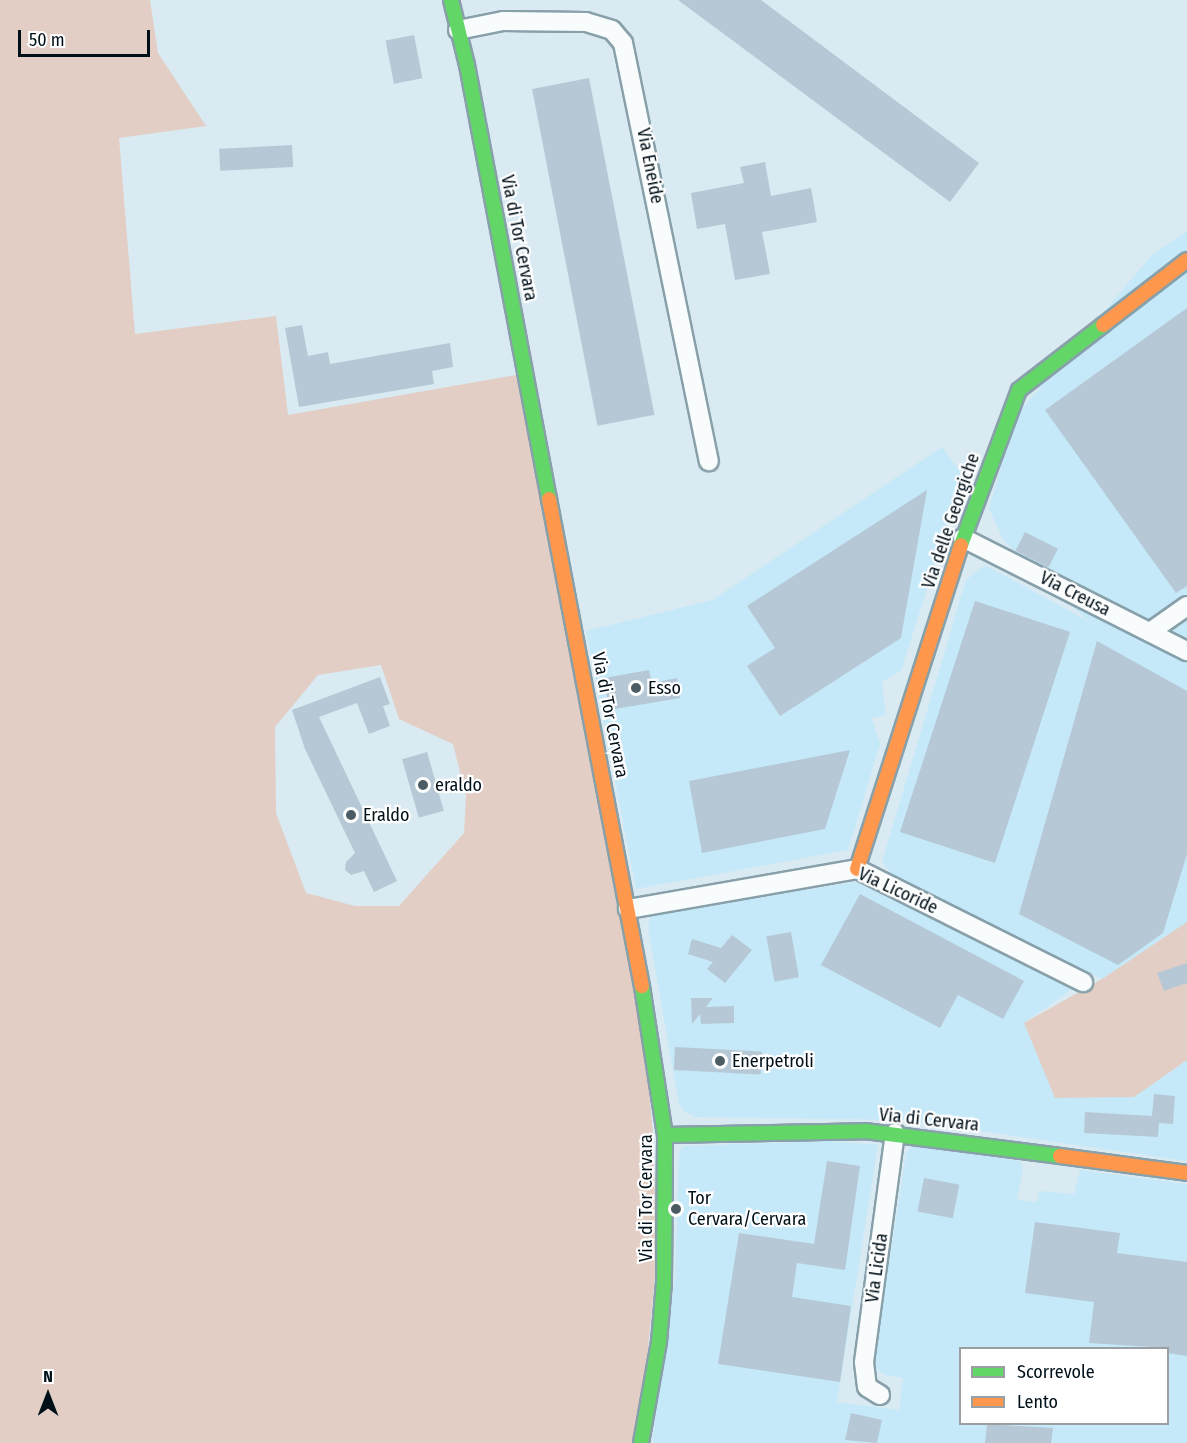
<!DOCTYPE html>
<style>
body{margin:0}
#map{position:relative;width:1187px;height:1443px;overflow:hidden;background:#daeaf2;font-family:"Fira Sans Condensed",sans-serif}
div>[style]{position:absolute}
.built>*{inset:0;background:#c5e9f9}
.green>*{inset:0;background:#e2cec5}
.building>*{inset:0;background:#b6c8d5;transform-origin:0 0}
.roads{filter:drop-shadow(2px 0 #87a0a9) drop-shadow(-2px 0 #87a0a9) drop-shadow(0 2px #87a0a9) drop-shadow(0 -2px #87a0a9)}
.street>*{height:18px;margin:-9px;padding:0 9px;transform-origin:9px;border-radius:9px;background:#f9fcfd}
.fast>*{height:14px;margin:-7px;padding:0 7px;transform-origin:7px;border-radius:7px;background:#63d668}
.slow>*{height:14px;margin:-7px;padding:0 7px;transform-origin:7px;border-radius:7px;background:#ff974d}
.dots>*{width:16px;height:16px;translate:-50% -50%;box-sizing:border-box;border:3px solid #fff;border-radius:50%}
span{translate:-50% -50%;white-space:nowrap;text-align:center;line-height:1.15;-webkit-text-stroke:4.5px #fff;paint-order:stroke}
.street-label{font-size:18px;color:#001019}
.poi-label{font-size:18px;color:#001019}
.left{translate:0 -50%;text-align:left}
.legend{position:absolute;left:959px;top:1347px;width:210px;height:78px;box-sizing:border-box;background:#fff;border:2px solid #999fa3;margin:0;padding:8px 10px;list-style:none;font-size:18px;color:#001019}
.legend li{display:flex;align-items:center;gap:12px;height:30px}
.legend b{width:30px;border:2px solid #999fa3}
.north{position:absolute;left:18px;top:1365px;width:60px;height:60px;-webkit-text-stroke:4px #fff;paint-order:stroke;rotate:0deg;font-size:16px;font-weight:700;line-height:24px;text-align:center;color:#001019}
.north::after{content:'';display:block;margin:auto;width:21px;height:27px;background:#001019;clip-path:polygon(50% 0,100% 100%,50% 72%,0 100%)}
.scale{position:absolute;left:18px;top:30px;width:132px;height:27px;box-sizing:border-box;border:3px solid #001019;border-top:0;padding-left:8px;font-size:18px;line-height:21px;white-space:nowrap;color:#001019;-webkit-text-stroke:4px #fff;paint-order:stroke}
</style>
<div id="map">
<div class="built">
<i style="clip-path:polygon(1187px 231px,1187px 922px,1102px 979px,892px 874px,882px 862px,966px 580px,985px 565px,1088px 621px,1004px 541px,989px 509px,1015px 417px,1151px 256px)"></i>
<i style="clip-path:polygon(942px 447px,963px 476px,901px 671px,882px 682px,886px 715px,872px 718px,880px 744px,848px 850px,636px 889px,586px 631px,712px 600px)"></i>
<i style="clip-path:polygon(856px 882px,1072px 989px,1024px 1023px,1134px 1097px,1187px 1060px,1187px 1161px,903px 1120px,696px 1117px,684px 1111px,679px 1104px,648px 928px,651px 914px)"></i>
<i style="clip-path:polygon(evenodd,829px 1141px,878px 1145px,837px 1402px,899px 1410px,903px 1378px,885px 1375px,876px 1368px,875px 1353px,906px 1154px,913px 1144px,1020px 1161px,1023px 1169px,1017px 1200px,1037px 1202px,1039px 1191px,1074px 1194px,1080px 1170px,1187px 1184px,1187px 1443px,652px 1443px,675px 1278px,679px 1151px,684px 1146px,829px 1141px,960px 1348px,1168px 1348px,1168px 1424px,960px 1424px,960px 1348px)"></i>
</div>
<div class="green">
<i style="clip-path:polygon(evenodd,0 0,150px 0,158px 53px,206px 126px,119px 138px,135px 334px,276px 316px,288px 415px,516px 375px,642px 1021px,653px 1133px,657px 1256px,647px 1358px,632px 1443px,0 1443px,0 0,381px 665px,399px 719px,453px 744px,466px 796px,464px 833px,399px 906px,355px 906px,306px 893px,276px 813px,275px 727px,318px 675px,381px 665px)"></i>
<i style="clip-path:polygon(1187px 922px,1187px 1060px,1134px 1097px,1055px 1098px,1024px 1023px,1102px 979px)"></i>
</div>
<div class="building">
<i style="clip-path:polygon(678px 0,761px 0,979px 163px,950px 202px)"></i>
<i style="left:414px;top:35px;width:44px;height:29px;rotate:79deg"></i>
<i style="left:589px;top:78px;width:343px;height:58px;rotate:79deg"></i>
<i style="left:292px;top:145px;width:22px;height:73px;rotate:87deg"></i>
<i style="clip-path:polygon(765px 162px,771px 196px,811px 188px,817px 222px,762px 232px,770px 274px,735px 280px,725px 224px,697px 229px,691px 193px,744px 183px,740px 167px)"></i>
<i style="clip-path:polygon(1187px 308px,1187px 586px,1176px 593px,1045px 410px)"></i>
<i style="clip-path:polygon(302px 325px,308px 356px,328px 352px,330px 364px,450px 343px,453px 367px,432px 371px,434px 384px,299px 407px,285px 328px)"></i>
<i style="clip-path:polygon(927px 490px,901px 638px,780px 716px,747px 666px,775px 648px,747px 606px)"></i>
<i style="left:1025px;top:532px;width:37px;height:21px;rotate:27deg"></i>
<i style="left:975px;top:601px;width:100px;height:243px;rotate:18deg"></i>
<i style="clip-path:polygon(1097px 641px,1187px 691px,1187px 854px,1163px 933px,1118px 965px,1019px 914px)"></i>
<i style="clip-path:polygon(649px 670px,652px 683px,677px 678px,680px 698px,609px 710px,604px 678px)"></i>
<i style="clip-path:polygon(380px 677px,390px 704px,383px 706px,390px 726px,369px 734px,357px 703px,319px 717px,397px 881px,374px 892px,364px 871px,351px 875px,345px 870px,346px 862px,355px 853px,305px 749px,292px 710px)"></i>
<i style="clip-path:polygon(850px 750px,825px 829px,702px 853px,689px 781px)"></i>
<i style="left:427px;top:752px;width:61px;height:26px;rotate:74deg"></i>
<i style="clip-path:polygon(860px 894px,1024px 981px,1003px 1019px,958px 995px,940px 1028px,821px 965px)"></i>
<i style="left:791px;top:932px;width:46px;height:25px;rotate:80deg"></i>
<i style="clip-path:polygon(732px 935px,752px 950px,725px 983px,707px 969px,713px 962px,688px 954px,692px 939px,721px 948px)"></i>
<i style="clip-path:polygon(1187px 963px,1187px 983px,1164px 991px,1157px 973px)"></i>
<i style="clip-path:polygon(691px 998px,713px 998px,706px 1007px,734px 1006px,734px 1023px,701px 1024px,700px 1014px,692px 1024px)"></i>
<i style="left:675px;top:1047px;width:87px;height:23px;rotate:3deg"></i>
<i style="clip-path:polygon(1154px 1094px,1175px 1096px,1173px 1124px,1159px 1123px,1158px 1137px,1084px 1133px,1085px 1112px,1152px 1116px)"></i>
<i style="clip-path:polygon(827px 1161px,860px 1166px,845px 1270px,797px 1263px,792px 1297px,851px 1306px,840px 1382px,718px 1364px,739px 1233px,814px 1244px)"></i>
<i style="left:924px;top:1178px;width:36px;height:34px;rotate:11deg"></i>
<i style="clip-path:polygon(1035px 1222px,1120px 1233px,1117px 1253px,1187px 1262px,1187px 1356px,1167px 1353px,1167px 1348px,1089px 1343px,1094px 1302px,1025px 1293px)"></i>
<i style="clip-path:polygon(851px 1413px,882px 1420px,877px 1443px,845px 1440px)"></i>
<i style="clip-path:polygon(987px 1424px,1053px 1428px,1051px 1443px,985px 1443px)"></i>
</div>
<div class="roads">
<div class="street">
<i style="left:458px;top:30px;width:46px;rotate:-11.3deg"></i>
<i style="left:503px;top:21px;width:83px;rotate:0.7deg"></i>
<i style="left:586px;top:22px;width:27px;rotate:17deg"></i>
<i style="left:612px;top:30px;width:17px;rotate:50deg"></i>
<i style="left:623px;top:43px;width:427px;rotate:78.4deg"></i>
<i style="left:963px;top:538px;width:251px;rotate:26.8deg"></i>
<i style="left:1150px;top:632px;width:45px;rotate:-35.1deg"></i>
<i style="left:628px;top:909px;width:232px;rotate:-9.9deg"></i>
<i style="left:857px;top:869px;width:253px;rotate:26.6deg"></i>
<i style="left:880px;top:1395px;width:15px;rotate:-148deg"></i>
<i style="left:867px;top:1387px;width:25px;rotate:-97deg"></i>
<i style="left:864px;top:1362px;width:231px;rotate:-82.3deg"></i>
</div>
<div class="fast">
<i style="left:451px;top:0;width:67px;rotate:76.2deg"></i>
<i style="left:467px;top:65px;width:442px;rotate:79.3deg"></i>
<i style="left:961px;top:545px;width:165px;rotate:-69.5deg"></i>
<i style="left:1019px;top:390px;width:106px;rotate:-37.7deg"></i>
<i style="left:665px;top:1135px;width:200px;rotate:-1.1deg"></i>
<i style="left:865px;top:1131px;width:197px;rotate:7.3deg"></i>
<i style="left:641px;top:1443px;width:103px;rotate:-79.9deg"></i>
<i style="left:659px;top:1342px;width:59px;rotate:-85.2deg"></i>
<i style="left:664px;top:1283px;width:148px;rotate:-89.6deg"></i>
<i style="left:665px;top:1135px;width:151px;rotate:-98.8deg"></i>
</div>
<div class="slow">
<i style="left:1103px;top:325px;width:106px;rotate:-37.7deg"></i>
<i style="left:549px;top:499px;width:496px;rotate:79.2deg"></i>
<i style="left:857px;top:869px;width:340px;rotate:-72.2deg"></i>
<i style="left:1060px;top:1156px;width:128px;rotate:7.6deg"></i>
</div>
</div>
<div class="dots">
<i style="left:636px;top:688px;background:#4c5c65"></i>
<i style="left:423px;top:785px;background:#4c5c65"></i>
<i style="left:351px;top:815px;background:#4c5c65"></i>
<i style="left:720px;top:1061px;background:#4c5c65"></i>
<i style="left:676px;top:1209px;background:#4c5c65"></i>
</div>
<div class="street-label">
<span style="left:650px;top:166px;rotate:79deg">Via Eneide</span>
<span style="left:519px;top:238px;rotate:79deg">Via di Tor Cervara</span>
<span style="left:951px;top:521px;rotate:-71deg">Via delle Georgiche</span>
<span style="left:1075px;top:594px;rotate:27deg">Via Creusa</span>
<span style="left:610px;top:715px;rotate:79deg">Via di Tor Cervara</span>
<span style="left:898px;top:891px;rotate:25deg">Via Licoride</span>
<span style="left:929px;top:1120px;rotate:6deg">Via di Cervara</span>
<span style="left:646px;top:1198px;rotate:-90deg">Via di Tor Cervara</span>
<span style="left:877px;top:1268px;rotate:-82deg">Via Licida</span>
</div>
<div class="poi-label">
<span class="left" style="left:648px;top:688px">Esso</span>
<span class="left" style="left:435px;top:785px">eraldo</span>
<span class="left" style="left:363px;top:815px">Eraldo</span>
<span class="left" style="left:732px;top:1061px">Enerpetroli</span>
<span class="left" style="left:688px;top:1209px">Tor<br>Cervara/Cervara</span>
</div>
<ul class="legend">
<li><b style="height:8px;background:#63d668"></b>Scorrevole</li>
<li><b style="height:8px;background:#ff974d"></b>Lento</li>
</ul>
<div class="north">N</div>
<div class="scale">50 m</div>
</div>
